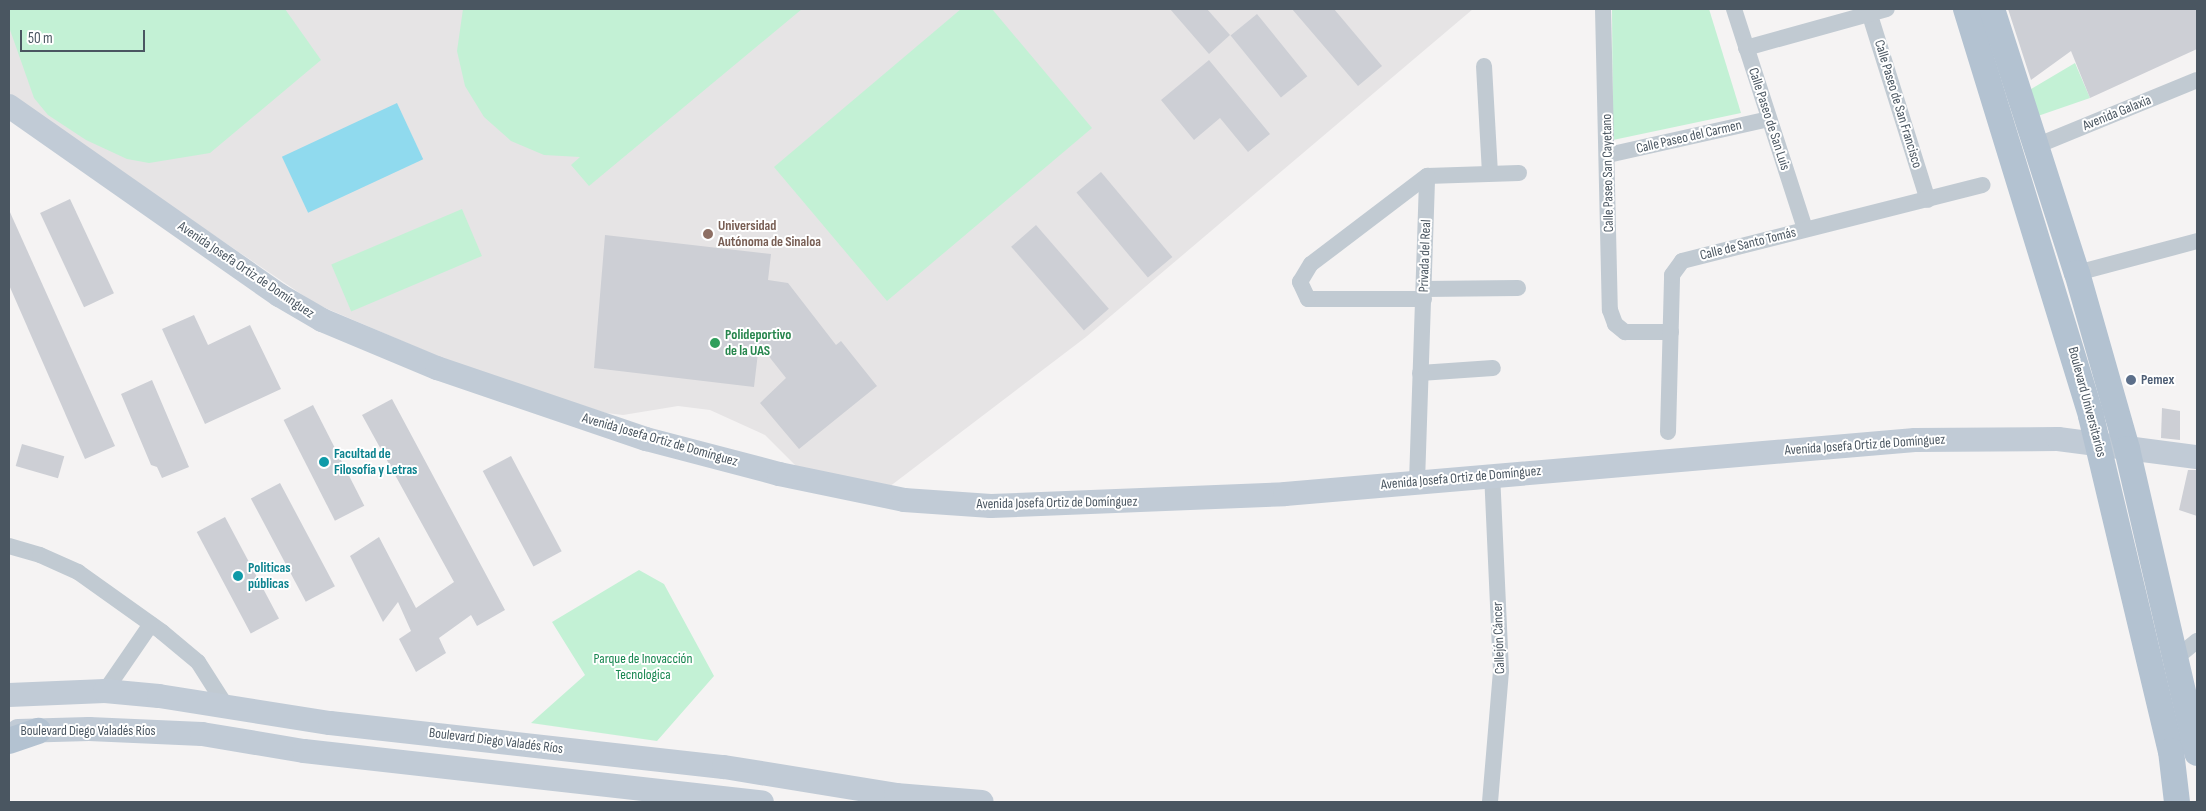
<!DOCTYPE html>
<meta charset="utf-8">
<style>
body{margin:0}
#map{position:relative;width:2206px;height:811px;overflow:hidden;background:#f5f3f3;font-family:"Sofia Sans Condensed",sans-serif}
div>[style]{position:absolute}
.education>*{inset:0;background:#e6e4e5}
.green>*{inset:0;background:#c3f1d5;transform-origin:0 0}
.water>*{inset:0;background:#90daee;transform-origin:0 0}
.building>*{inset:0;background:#cdcfd5;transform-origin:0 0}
.street>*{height:16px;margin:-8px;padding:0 8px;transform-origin:8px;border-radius:8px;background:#c1cad2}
.secondary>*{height:24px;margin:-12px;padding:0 12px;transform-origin:12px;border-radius:12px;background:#c1cbd6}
.primary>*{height:26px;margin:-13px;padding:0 13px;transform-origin:13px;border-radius:13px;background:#b3c2d1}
.dots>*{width:14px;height:14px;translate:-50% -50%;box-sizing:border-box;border:2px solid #fff;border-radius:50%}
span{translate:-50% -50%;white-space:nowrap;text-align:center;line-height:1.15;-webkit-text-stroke:4px #fff;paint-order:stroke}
.street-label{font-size:14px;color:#4a5661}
.education-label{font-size:14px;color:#785e54;font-weight:700}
.left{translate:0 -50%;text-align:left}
.leisure-label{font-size:14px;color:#27864d;font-weight:700}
.service-label{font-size:14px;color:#4e5e75;font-weight:700}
.culture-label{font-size:14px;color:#0d838f;font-weight:700}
.park-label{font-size:14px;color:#17864f}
.frame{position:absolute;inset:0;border:10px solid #4a5661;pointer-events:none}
.scale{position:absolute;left:20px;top:30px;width:125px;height:22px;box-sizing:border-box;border:2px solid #4a5661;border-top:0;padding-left:6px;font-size:15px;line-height:18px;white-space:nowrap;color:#4a5661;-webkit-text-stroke:4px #fff;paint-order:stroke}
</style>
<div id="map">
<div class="education">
<i style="clip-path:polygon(9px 9px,1473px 9px,1086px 337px,889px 487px,802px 472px,765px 435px,710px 410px,678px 406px,623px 415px,606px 413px,456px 364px,316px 304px,9px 97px)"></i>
</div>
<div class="green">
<i style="clip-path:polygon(9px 9px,285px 9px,321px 60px,210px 153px,149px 163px,127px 159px,86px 140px,48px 115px,34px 98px,9px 27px)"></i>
<i style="clip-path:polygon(463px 9px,802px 9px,589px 186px,571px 165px,580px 157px,544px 155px,511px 141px,484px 117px,465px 86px,457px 51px)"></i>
<i style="clip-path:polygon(961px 9px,992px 9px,1092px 128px,887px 301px,774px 167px)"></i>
<i style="clip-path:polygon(1612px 9px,1709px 9px,1741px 113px,1613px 140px)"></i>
<i style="clip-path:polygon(2075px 63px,2090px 98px,2029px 119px,2021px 95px)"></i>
<i style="left:462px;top:209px;width:51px;height:142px;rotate:67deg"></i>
<i style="clip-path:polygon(639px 570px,664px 584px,714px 676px,657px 741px,531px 723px,585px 675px,552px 622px)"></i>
</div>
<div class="water">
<i style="left:397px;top:103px;width:62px;height:127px;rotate:65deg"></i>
</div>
<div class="building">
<i style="clip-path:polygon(1170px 9px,1207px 9px,1230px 35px,1209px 54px)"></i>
<i style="clip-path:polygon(1292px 9px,1334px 9px,1382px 66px,1358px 86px)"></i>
<i style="clip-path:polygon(2008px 9px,2197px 9px,2197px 49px,2090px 98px,2071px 51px,2031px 80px)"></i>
<i style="left:1257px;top:14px;width:80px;height:34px;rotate:51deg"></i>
<i style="clip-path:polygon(1209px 60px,1270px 134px,1248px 152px,1220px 118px,1194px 140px,1161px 100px)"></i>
<i style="left:1101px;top:172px;width:111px;height:32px;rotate:50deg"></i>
<i style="left:70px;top:199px;width:104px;height:33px;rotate:65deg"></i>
<i style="clip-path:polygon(9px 210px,115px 446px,85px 459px,9px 285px)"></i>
<i style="left:1036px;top:225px;width:111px;height:33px;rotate:49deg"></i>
<i style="clip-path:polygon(605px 235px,771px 254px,768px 280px,788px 283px,836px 345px,841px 341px,877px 386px,799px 449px,760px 403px,786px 378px,759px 344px,754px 387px,594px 368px)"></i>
<i style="clip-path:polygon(194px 315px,208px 345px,250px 325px,281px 389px,205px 424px,162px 329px)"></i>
<i style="clip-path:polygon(152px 380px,189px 467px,162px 478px,157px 467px,151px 465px,121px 394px)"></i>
<i style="clip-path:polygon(392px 399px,505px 610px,477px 626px,471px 615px,439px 638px,446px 653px,416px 672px,399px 639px,411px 631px,398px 602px,383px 622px,350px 556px,379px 537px,416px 608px,454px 582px,362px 415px)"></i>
<i style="left:313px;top:405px;width:113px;height:33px;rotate:63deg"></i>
<i style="clip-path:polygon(2162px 408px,2180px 411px,2180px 440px,2161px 438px)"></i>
<i style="left:22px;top:444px;width:44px;height:23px;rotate:16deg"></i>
<i style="left:511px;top:456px;width:108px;height:32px;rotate:62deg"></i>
<i style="clip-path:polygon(2188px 470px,2197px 470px,2197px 516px,2179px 510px)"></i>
<i style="left:280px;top:483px;width:117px;height:33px;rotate:62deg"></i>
<i style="left:225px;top:517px;width:115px;height:32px;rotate:62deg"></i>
</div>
<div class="street">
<i style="left:1603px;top:9px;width:301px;rotate:88.7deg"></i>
<i style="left:1610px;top:310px;width:15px;rotate:70deg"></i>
<i style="left:1615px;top:324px;width:13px;rotate:39deg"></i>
<i style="left:1625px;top:332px;width:46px"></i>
<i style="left:1734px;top:9px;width:231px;rotate:72.1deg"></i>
<i style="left:1868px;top:9px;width:200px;rotate:72.6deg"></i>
<i style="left:1746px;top:48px;width:146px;rotate:-15.5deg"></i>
<i style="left:1484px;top:66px;width:107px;rotate:86.8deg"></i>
<i style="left:2036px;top:146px;width:174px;rotate:-22.3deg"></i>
<i style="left:1608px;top:155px;width:165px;rotate:-12.6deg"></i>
<i style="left:1427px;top:176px;width:92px;rotate:-1.9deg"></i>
<i style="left:2077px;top:273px;width:124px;rotate:-14.9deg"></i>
<i style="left:1424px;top:289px;width:94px;rotate:-0.6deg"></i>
<i style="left:1424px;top:299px;width:116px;rotate:180deg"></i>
<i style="left:1308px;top:299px;width:19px;rotate:-115deg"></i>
<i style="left:1300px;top:282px;width:21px;rotate:-59deg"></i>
<i style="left:1311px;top:264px;width:146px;rotate:-37.2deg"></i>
<i style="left:1420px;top:373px;width:73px;rotate:-3.9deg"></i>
<i style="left:1668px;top:432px;width:157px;rotate:-88.5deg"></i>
<i style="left:1672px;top:275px;width:17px;rotate:-54deg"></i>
<i style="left:1682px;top:261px;width:310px;rotate:-14.2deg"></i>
<i style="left:1417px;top:482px;width:306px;rotate:-88.1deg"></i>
<i style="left:9px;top:546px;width:32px;rotate:16deg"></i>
<i style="left:40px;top:555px;width:42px;rotate:24.1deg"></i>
<i style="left:78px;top:572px;width:103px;rotate:35.5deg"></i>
<i style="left:162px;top:632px;width:47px;rotate:39.8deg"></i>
<i style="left:198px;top:662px;width:52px;rotate:57.5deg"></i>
<i style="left:2177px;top:657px;width:26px;rotate:-39deg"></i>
<i style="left:105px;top:691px;width:81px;rotate:-55.5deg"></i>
<i style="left:1490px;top:802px;width:131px;rotate:-85.2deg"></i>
<i style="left:1501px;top:671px;width:197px;rotate:-92.6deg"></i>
</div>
<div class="secondary">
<i style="left:9px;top:106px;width:330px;rotate:35deg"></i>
<i style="left:279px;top:295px;width:50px;rotate:30.2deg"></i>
<i style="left:322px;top:320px;width:125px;rotate:22.7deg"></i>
<i style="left:437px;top:368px;width:221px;rotate:18.8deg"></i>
<i style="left:646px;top:439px;width:138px;rotate:14.7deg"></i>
<i style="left:779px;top:474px;width:128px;rotate:11.7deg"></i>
<i style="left:904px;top:500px;width:87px;rotate:3.9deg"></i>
<i style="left:991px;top:506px;width:294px;rotate:-2.3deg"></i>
<i style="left:1285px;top:494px;width:632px;rotate:-4.9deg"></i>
<i style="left:1915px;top:440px;width:143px;rotate:-0.4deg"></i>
<i style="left:2058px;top:439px;width:140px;rotate:7.4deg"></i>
<i style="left:9px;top:695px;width:96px;rotate:-2.4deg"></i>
<i style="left:105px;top:691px;width:54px;rotate:5.3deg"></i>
<i style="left:159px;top:696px;width:173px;rotate:9deg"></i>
<i style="left:330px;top:723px;width:396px;rotate:6.4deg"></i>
<i style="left:724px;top:767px;width:174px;rotate:9.2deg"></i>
<i style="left:896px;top:795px;width:86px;rotate:4.7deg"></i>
<i style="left:18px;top:731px;width:71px;rotate:-1.6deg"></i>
<i style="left:89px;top:729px;width:113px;rotate:2.5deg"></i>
<i style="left:202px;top:734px;width:103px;rotate:9.5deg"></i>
<i style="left:304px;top:751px;width:461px;rotate:6.4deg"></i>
</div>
<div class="primary">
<i style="left:1966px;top:9px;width:426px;rotate:72.9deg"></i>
<i style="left:2091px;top:416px;width:344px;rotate:76.6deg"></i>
<i style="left:2171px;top:751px;width:51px;rotate:83.3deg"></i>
<i style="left:1992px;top:9px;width:277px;rotate:72.2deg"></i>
<i style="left:2077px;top:273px;width:183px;rotate:74.1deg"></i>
<i style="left:2127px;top:449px;width:312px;rotate:77deg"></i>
<i style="left:9px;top:741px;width:31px;rotate:-19deg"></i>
</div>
<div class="dots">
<i style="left:708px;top:234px;background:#8d6e63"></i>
<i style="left:715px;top:343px;background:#2e9e5b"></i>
<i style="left:2131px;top:380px;background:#5c6f8a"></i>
<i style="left:324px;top:462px;background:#0f9aa8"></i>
<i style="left:238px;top:576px;background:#0f9aa8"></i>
</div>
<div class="street-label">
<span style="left:1898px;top:104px;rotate:73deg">Calle Paseo de San Francisco</span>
<span style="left:2117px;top:113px;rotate:-22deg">Avenida Galaxia</span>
<span style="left:1769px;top:119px;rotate:72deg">Calle Paseo de San Luis</span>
<span style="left:1689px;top:137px;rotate:-13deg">Calle Paseo del Carmen</span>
<span style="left:1608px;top:173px;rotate:-91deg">Calle Paseo San Cayetano</span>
<span style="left:1748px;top:244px;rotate:-14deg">Calle de Santo Tomás</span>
<span style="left:1425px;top:256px;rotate:-88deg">Privada del Real</span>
<span style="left:246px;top:270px;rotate:34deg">Avenida Josefa Ortiz de Domínguez</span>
<span style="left:2087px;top:402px;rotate:75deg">Boulevard Universitarios</span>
<span style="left:660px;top:440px;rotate:16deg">Avenida Josefa Ortiz de Domínguez</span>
<span style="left:1865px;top:445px;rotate:-4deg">Avenida Josefa Ortiz de Domínguez</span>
<span style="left:1461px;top:478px;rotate:-5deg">Avenida Josefa Ortiz de Domínguez</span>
<span style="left:1057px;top:503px;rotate:-1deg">Avenida Josefa Ortiz de Domínguez</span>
<span style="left:1499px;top:638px;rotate:-92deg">Callejón Cáncer</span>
<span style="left:88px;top:731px">Boulevard Diego Valadés Ríos</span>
<span style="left:496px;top:741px;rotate:7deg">Boulevard Diego Valadés Ríos</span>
</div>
<div class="education-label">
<span class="left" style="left:718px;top:234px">Universidad<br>Autónoma de Sinaloa</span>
</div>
<div class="leisure-label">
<span class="left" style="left:725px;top:343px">Polideportivo<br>de la UAS</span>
</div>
<div class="service-label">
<span class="left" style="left:2141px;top:380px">Pemex</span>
</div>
<div class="culture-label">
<span class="left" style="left:334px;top:462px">Facultad de<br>Filosofía y Letras</span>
<span class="left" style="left:248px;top:576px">Politicas<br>públicas</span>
</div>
<div class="park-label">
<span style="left:643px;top:667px">Parque de Inovacción<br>Tecnologica</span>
</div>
<div class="frame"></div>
<div class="scale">50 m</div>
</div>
